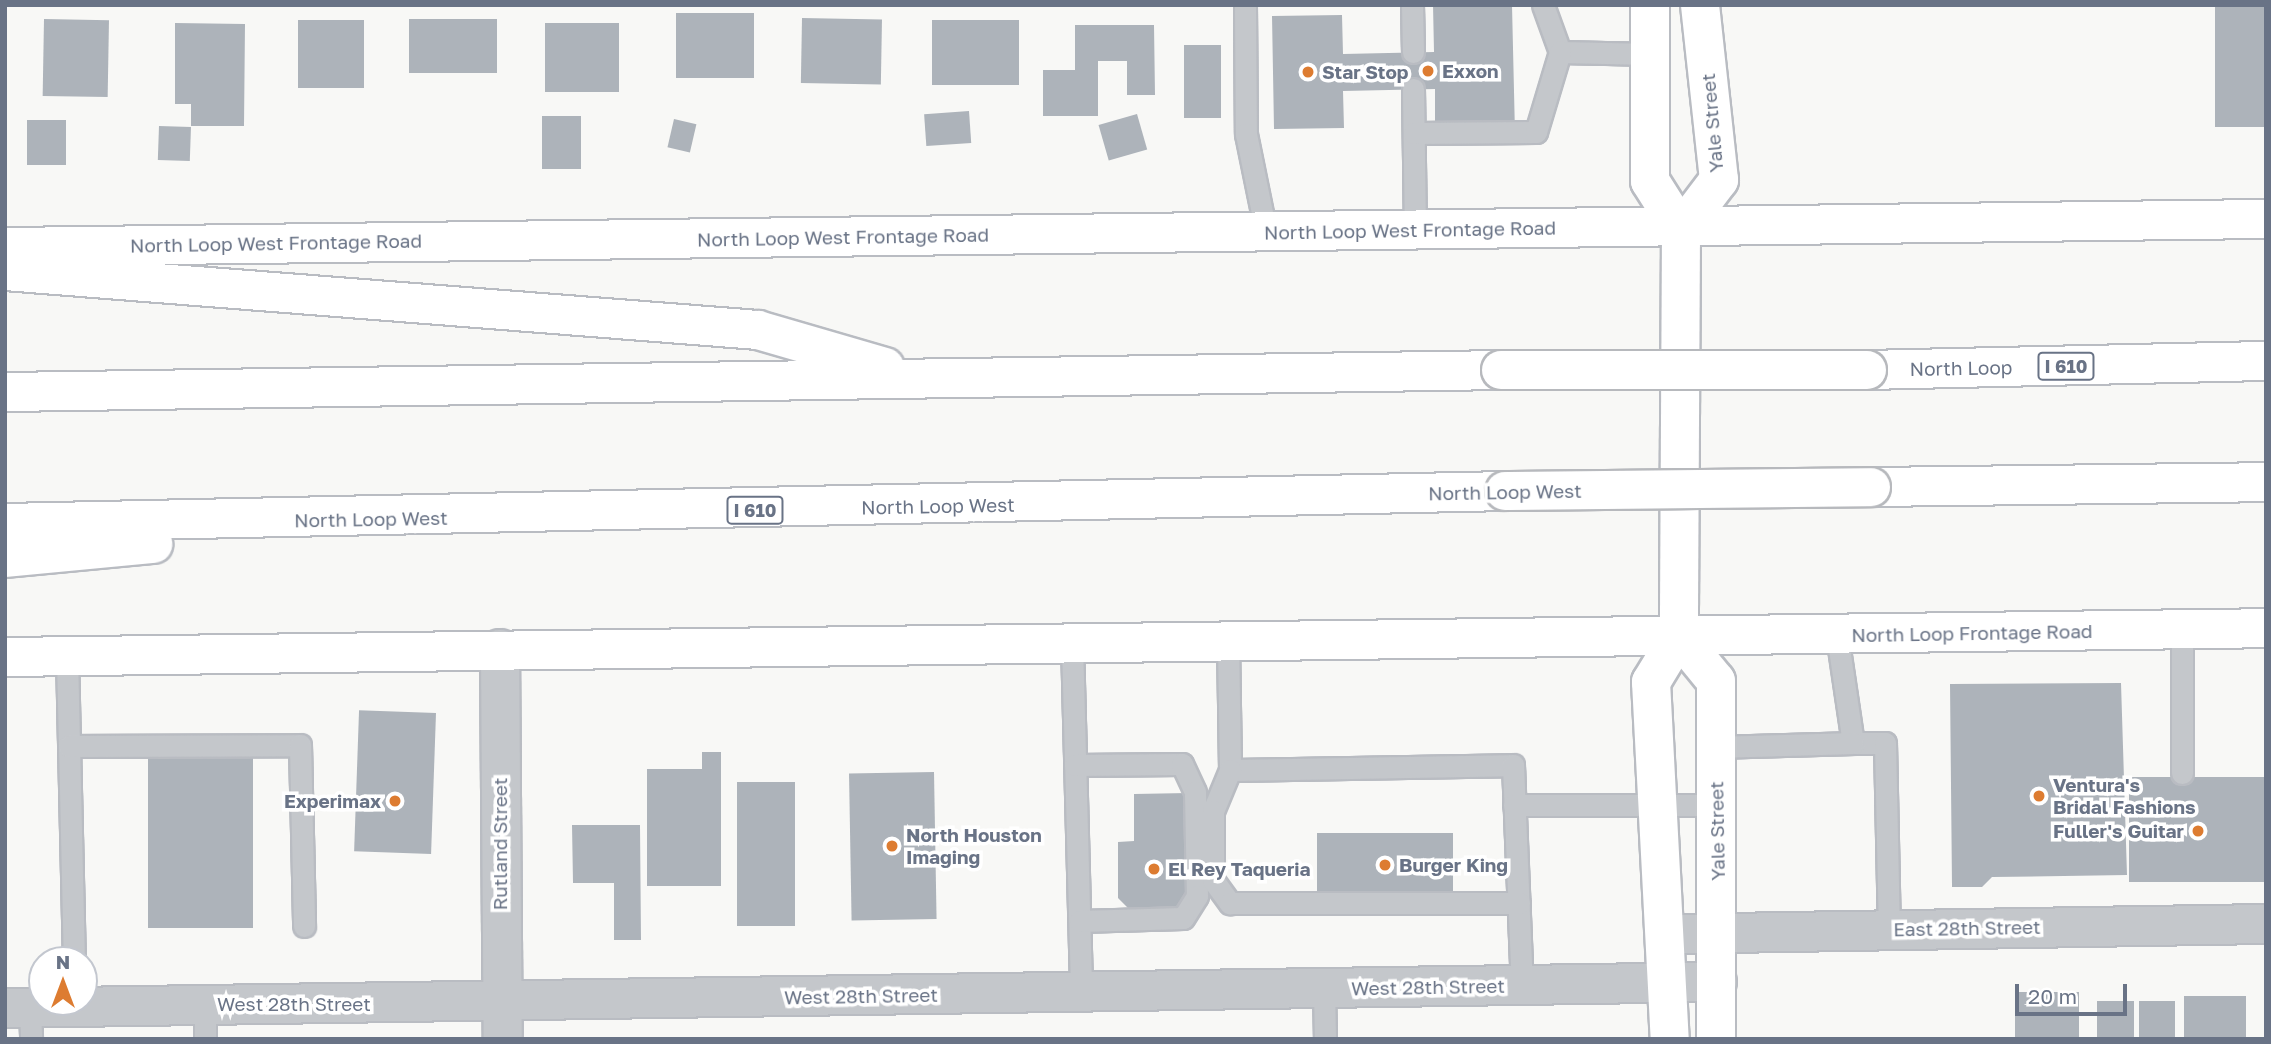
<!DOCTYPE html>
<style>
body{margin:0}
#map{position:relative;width:2271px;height:1044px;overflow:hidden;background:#f8f8f6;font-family:"Golos Text",sans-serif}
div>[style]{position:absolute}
.building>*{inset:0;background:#adb3ba;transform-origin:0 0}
.roads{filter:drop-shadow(2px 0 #b9bcc2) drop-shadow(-2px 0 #b9bcc2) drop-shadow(0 2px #b9bcc2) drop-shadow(0 -2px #b9bcc2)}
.lane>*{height:21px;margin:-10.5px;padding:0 10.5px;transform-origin:10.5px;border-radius:10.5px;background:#c4c7cb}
.street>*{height:38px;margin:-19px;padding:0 19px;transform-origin:19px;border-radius:19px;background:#c4c7cb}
.secondary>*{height:38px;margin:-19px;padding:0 19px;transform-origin:19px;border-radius:19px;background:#fff}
.highway>*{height:38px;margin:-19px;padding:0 19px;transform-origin:19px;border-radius:19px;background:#fff}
.bridges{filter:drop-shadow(2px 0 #b7b9bd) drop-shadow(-2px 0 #b7b9bd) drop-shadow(0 2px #b7b9bd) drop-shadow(0 -2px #b7b9bd)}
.highway-bridge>*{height:38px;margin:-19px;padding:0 19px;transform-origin:19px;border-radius:19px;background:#fff}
.dots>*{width:19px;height:19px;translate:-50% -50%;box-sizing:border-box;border:4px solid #fff;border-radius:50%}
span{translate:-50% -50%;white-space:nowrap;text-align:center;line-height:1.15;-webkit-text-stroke:7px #fff;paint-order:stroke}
.shield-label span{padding:2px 5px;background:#fff;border:2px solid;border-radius:5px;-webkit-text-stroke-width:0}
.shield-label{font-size:18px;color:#697386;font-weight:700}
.poi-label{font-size:19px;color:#697386;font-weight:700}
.left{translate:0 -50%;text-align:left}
.right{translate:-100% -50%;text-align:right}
.street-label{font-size:19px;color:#697386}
.frame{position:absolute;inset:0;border:7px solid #697386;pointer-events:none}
.north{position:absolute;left:28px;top:946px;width:70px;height:70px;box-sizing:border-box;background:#fff;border:2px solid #c3c7cf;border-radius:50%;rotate:0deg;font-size:19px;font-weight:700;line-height:28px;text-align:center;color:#697386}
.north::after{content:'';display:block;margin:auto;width:24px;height:32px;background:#dd7c31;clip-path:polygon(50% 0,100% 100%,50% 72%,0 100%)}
.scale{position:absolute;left:2015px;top:984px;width:112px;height:32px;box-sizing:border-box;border:4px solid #697386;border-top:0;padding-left:9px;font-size:21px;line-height:24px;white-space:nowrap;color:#697386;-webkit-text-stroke:5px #fff;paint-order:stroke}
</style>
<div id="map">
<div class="building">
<i style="clip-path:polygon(1433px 5px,1512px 5px,1515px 134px,1435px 136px,1435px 89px,1343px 91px,1344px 128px,1274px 129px,1272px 16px,1342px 15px,1343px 54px,1434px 52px)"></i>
<i style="left:2215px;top:5px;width:51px;height:122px"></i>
<i style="left:676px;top:13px;width:78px;height:65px"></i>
<i style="left:802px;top:18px;width:80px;height:65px;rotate:1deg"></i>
<i style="left:44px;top:19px;width:65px;height:77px;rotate:1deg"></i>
<i style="left:409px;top:19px;width:88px;height:54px"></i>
<i style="left:298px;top:20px;width:66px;height:68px"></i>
<i style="left:932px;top:20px;width:87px;height:65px"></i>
<i style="clip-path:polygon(175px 23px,245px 24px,244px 126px,191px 126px,191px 104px,175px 104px)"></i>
<i style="left:545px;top:23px;width:74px;height:69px"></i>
<i style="clip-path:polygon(1075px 25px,1154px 25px,1155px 95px,1127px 95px,1127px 61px,1098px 61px,1098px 116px,1043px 116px,1043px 70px,1075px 70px)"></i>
<i style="left:1184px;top:45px;width:37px;height:73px"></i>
<i style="left:969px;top:111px;width:32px;height:45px;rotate:86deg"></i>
<i style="left:1137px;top:114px;width:37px;height:40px;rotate:74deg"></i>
<i style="left:542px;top:116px;width:39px;height:53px"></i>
<i style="left:674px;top:119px;width:23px;height:29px;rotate:13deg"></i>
<i style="left:27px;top:120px;width:39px;height:45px"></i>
<i style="left:159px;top:126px;width:32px;height:34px;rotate:2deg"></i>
<i style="clip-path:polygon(2121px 683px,2127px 875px,1992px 877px,1982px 887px,1952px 887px,1950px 684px)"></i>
<i style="left:436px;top:713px;width:141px;height:77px;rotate:92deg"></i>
<i style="clip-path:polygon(702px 752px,721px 752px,721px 886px,647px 886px,647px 769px,702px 769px)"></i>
<i style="left:253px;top:757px;width:171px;height:105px;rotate:90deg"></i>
<i style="left:934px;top:772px;width:147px;height:85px;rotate:89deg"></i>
<i style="left:2266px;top:777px;width:105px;height:137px;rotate:90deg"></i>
<i style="left:737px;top:782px;width:58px;height:144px"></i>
<i style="clip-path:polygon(1188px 793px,1190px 897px,1177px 911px,1132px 912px,1118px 898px,1118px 842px,1134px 841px,1134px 794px)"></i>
<i style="clip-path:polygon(572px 825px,640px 825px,641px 940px,614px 940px,614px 883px,573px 883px)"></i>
<i style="left:1453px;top:833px;width:63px;height:136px;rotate:90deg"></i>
<i style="left:2015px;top:992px;width:64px;height:47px"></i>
<i style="left:2184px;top:996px;width:62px;height:43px"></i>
<i style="left:2097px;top:1001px;width:37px;height:38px"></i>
<i style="left:2139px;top:1001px;width:36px;height:38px"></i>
</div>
<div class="roads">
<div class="lane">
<i style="left:1245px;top:5px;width:129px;rotate:89.6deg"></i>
<i style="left:1246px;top:134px;width:100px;rotate:78.5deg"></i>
<i style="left:1412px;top:5px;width:47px;rotate:88.8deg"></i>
<i style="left:1543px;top:5px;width:50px;rotate:70.1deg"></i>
<i style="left:1560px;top:52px;width:91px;rotate:1.3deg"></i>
<i style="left:1413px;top:89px;width:141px;rotate:89.2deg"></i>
<i style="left:1414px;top:133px;width:122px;rotate:-0.5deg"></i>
<i style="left:1536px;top:132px;width:84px;rotate:-73.3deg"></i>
<i style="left:2182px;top:630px;width:143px;rotate:90deg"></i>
<i style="left:1837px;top:635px;width:109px;rotate:81.6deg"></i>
<i style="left:1853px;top:743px;width:32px"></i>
<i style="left:1885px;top:743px;width:186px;rotate:88.8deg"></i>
<i style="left:1228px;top:641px;width:129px;rotate:89.1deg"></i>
<i style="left:1230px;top:770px;width:283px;rotate:-1deg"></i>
<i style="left:1513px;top:765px;width:221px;rotate:87.7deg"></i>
<i style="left:1072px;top:643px;width:348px;rotate:88.5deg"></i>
<i style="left:67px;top:656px;width:304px;rotate:88.7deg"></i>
<i style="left:69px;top:746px;width:231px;rotate:-0.2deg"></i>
<i style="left:300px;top:745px;width:181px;rotate:88.7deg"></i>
<i style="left:1717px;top:747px;width:136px;rotate:-1.7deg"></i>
<i style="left:1075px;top:765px;width:107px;rotate:-0.5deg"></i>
<i style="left:1182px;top:764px;width:31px;rotate:65deg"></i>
<i style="left:1195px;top:792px;width:104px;rotate:88.9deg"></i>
<i style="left:1197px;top:896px;width:26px;rotate:122deg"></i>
<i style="left:1183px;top:918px;width:103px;rotate:178.3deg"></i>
<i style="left:1230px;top:770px;width:44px;rotate:112.5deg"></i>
<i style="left:1213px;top:811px;width:69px;rotate:90deg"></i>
<i style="left:1213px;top:880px;width:29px;rotate:54deg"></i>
<i style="left:1230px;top:903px;width:289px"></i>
<i style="left:1514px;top:805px;width:203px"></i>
<i style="left:1324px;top:988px;width:51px;rotate:88.9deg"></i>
<i style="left:205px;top:1004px;width:35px;rotate:90deg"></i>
<i style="left:30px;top:1007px;width:32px;rotate:88deg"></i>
</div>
<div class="street">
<i style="left:500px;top:649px;width:390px;rotate:89.6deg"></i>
<i style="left:1668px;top:934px;width:598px;rotate:-0.96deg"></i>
<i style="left:5px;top:1008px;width:1712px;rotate:-0.87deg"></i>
</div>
<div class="secondary">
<i style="left:1650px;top:5px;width:176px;rotate:90deg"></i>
<i style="left:1650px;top:181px;width:58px;rotate:57.7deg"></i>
<i style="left:1681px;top:230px;width:406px;rotate:90.3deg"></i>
<i style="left:1679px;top:636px;width:54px;rotate:121.3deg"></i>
<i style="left:1651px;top:682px;width:358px;rotate:87deg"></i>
<i style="left:1681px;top:230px;width:63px;rotate:-52.8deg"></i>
<i style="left:1719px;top:180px;width:176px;rotate:-96.2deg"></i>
<i style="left:5px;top:247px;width:2261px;rotate:-0.71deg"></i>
<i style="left:1679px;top:636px;width:58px;rotate:50.6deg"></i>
<i style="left:1716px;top:681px;width:358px;rotate:90deg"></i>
<i style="left:5px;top:657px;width:2261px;rotate:-0.73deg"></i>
</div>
<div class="highway">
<i style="left:5px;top:271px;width:755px;rotate:4.48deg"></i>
<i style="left:758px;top:330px;width:132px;rotate:16.2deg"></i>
<i style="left:1867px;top:370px;width:399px;rotate:-1.3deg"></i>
<i style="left:5px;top:392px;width:1496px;rotate:-0.84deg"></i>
<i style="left:1871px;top:487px;width:395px;rotate:-0.7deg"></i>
<i style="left:5px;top:523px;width:1500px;rotate:-1.22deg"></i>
<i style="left:5px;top:558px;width:149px;rotate:-5.4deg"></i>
</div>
</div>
<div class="bridges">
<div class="highway-bridge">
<i style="left:1501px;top:370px;width:366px"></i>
<i style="left:1505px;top:491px;width:366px;rotate:-0.6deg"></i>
</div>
</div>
<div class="dots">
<i style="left:1428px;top:71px;background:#dd7c31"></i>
<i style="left:1308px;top:72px;background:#dd7c31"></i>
<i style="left:2039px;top:796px;background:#dd7c31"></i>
<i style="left:395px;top:801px;background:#dd7c31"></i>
<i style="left:2198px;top:831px;background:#dd7c31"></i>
<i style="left:892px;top:846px;background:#dd7c31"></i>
<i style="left:1385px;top:865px;background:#dd7c31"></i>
<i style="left:1154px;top:869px;background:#dd7c31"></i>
</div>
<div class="shield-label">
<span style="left:2066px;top:366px">I 610</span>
<span style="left:755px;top:510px">I 610</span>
</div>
<div class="poi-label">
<span class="left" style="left:1442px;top:71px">Exxon</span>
<span class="left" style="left:1322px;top:72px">Star Stop</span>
<span class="left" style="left:2053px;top:796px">Ventura's<br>Bridal Fashions</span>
<span class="right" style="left:381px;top:801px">Experimax</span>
<span class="right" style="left:2184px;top:831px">Fuller's Guitar</span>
<span class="left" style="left:906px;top:846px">North Houston<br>Imaging</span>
<span class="left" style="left:1399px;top:865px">Burger King</span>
<span class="left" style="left:1168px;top:869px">El Rey Taqueria</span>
</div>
<div class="street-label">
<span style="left:1712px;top:123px;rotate:-95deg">Yale Street</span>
<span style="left:1410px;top:230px;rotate:-1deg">North Loop West Frontage Road</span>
<span style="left:843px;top:237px;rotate:-1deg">North Loop West Frontage Road</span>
<span style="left:276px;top:243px;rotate:-1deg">North Loop West Frontage Road</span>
<span style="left:1961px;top:368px;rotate:-1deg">North Loop</span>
<span style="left:1505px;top:492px;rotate:-1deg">North Loop West</span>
<span style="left:938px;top:506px;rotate:-1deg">North Loop West</span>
<span style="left:371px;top:519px;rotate:-1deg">North Loop West</span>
<span style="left:1972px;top:633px;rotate:-1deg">North Loop Frontage Road</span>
<span style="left:1717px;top:831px;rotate:-91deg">Yale Street</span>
<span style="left:500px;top:844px;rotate:-90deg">Rutland Street</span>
<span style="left:1967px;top:928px;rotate:-1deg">East 28th Street</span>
<span style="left:1428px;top:987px;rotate:-1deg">West 28th Street</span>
<span style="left:861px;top:996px;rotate:-1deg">West 28th Street</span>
<span style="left:294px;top:1004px">West 28th Street</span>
</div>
<div class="frame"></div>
<div class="north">N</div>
<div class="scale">20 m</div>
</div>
